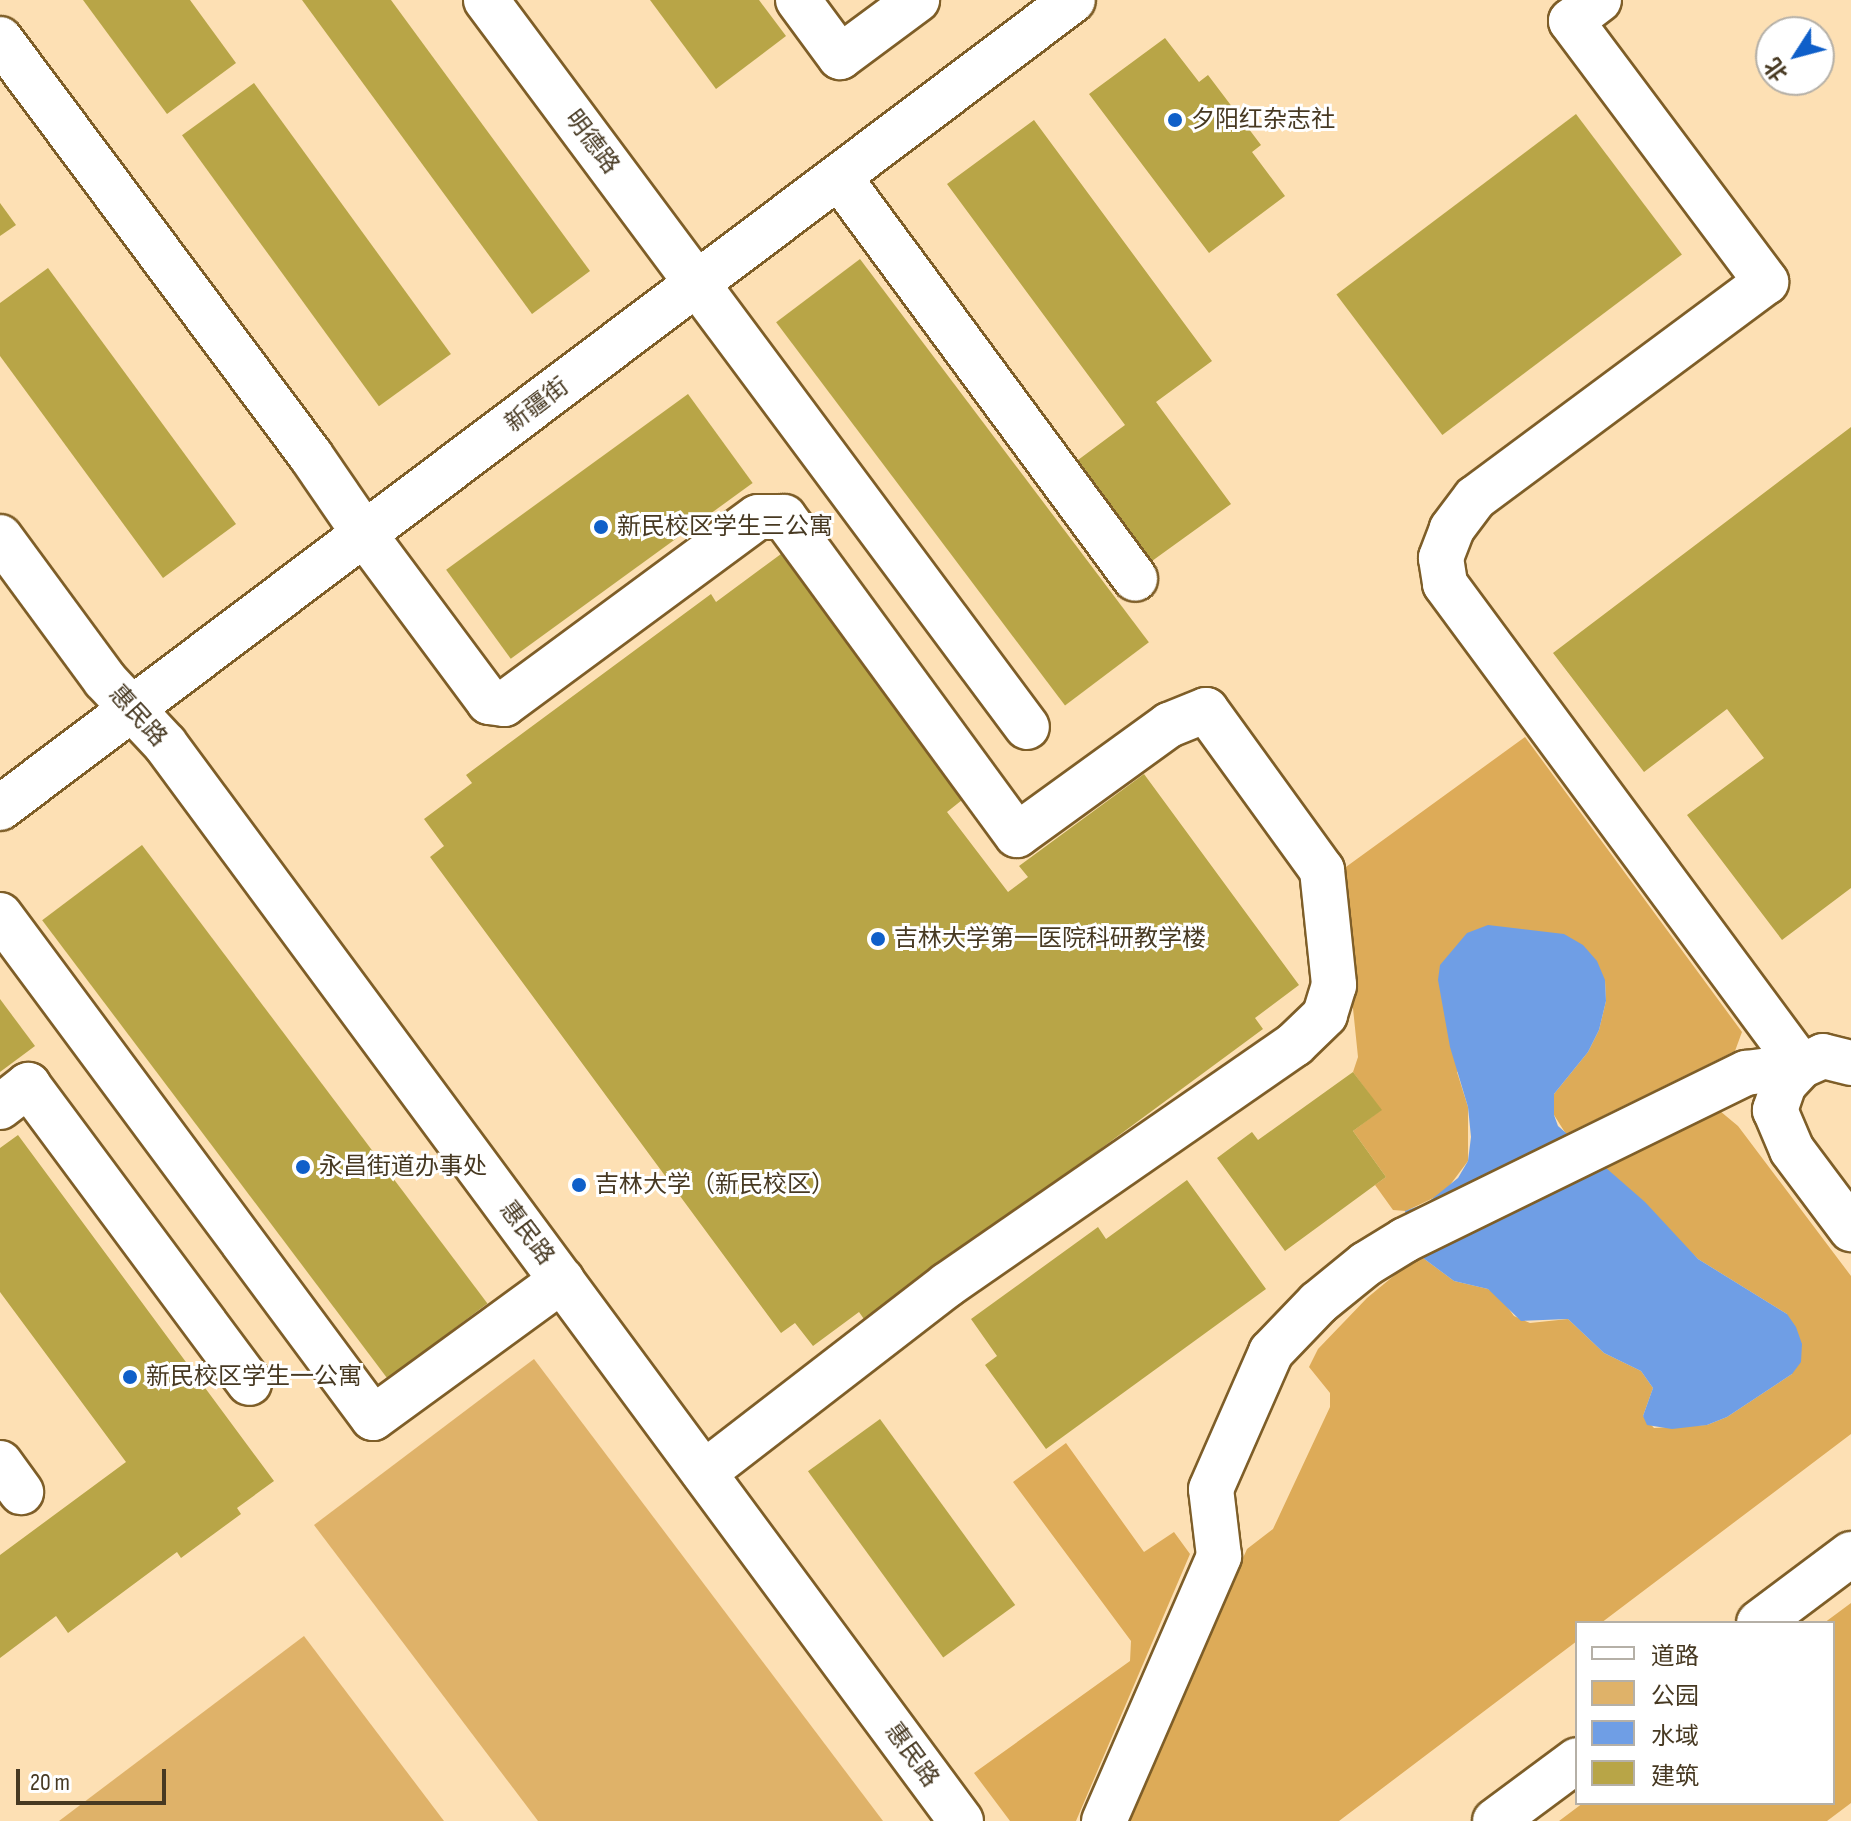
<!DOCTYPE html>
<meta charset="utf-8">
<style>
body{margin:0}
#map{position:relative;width:1851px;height:1821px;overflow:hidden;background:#fde0b4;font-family:"Sofia Sans Condensed","Noto Sans SC",sans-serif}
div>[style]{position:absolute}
.green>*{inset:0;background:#dfb269}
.forest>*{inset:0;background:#ddab58}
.water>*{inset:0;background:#6f9ee5}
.building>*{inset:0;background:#b8a547;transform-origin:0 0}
.roads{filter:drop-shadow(2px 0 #7e5e28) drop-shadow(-2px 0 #7e5e28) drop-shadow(0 2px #7e5e28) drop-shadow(0 -2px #7e5e28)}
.minor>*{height:44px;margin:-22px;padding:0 22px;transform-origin:22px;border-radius:22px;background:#fff}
.major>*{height:44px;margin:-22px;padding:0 22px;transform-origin:22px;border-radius:22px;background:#fff}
.dots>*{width:22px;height:22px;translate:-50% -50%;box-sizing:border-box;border:4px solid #fff;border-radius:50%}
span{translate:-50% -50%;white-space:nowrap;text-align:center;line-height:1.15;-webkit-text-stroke:6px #fff;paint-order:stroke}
.poi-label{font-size:24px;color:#473922}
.left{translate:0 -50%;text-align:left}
.street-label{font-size:24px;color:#473922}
.legend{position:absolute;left:1575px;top:1621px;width:260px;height:184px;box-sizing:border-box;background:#fff;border:2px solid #b5b0a7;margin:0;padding:10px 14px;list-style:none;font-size:24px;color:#473922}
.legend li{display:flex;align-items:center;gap:16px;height:40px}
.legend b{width:40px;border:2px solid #b5b0a7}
.north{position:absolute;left:1755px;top:16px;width:80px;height:80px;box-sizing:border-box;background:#fff;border:2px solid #b5b0a7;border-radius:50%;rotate:234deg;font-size:22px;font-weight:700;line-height:32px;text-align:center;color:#473922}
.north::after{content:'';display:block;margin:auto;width:28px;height:36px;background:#0f5fc9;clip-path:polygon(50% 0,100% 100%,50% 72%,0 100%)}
.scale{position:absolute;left:16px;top:1769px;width:150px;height:36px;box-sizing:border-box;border:4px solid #473922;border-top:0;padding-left:10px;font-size:24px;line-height:28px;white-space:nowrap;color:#473922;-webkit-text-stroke:6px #fff;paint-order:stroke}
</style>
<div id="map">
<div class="green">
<i style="clip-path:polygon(534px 1359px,883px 1821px,538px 1821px,314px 1525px)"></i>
<i style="clip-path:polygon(304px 1636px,444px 1821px,59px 1821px)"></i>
</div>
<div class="forest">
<i style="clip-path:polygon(1525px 737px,1742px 1032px,1735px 1051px,1566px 1134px,1554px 1115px,1554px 1094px,1588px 1052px,1599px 1030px,1606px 1001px,1605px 980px,1457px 1072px,1468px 1107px,1468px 1161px,1444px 1193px,1406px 1211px,1393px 1210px,1375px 1185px,1386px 1177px,1353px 1131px,1381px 1110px,1353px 1072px,1358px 1057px,1339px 872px)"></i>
<i style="clip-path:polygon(1714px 1106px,1738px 1126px,1851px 1276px,1851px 1434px,1601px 1623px,1577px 1623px,1577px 1641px,1339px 1821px,1126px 1821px,1247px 1549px,1273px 1529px,1330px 1407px,1330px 1393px,1309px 1367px,1318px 1349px,1367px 1298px,1419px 1255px,1454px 1281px,1488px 1289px,1500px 1297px,1514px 1316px,1530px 1323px,1568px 1319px,1604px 1353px,1641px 1371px,1653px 1388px,1643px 1416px,1654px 1428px,1707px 1425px,1727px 1417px,1792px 1374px,1787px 1314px,1698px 1259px,1596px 1161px)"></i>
<i style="clip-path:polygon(1066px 1443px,1144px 1552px,1174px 1532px,1190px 1554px,1076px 1821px,1010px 1821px,974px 1773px,1130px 1661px,1131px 1641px,1013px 1482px)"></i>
<i style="clip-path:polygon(1851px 1603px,1851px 1803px,1827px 1821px,1559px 1821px,1583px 1803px,1833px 1803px,1833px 1623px,1824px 1623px)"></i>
</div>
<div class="water">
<i style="clip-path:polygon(1488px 925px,1564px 934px,1583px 945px,1597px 961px,1605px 980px,1606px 1001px,1599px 1030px,1588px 1052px,1554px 1094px,1554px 1115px,1558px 1126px,1645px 1202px,1698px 1259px,1787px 1314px,1796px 1327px,1802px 1344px,1801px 1362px,1792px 1374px,1727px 1417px,1707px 1425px,1672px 1429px,1647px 1425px,1643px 1416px,1653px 1388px,1641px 1371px,1604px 1353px,1568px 1319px,1521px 1321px,1488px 1289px,1454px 1281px,1419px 1255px,1405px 1211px,1427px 1203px,1458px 1178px,1468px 1161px,1471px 1137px,1468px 1107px,1450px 1047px,1438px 980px,1440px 965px,1467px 933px)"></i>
</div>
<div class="building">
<i style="clip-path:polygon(83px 0,190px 0,236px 63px,167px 114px)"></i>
<i style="clip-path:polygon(302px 0,391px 0,590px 271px,532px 314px)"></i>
<i style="clip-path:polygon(650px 0,759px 0,786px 36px,716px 89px)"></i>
<i style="clip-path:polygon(1165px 38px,1199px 82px,1208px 75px,1261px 145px,1252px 152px,1285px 196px,1209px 253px,1089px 94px)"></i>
<i style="left:254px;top:83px;width:335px;height:89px;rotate:54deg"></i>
<i style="left:1576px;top:114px;width:176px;height:300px;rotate:53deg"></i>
<i style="clip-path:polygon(1034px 120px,1212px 361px,1156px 402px,1231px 504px,1152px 561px,1078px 460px,1125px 425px,947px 184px)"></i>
<i style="clip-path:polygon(0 203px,16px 225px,0 236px)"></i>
<i style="left:860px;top:259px;width:480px;height:105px;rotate:53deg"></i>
<i style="clip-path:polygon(48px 268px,236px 524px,163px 578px,0 356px,0 303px)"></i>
<i style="left:688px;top:394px;width:110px;height:299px;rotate:54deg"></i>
<i style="clip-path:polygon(1851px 427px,1851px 888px,1782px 940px,1687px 815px,1764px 758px,1727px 709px,1644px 772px,1553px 653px)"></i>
<i style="clip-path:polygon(781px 554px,962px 800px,947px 812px,1008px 892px,1028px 877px,1019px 866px,1144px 774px,1299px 985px,1255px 1018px,1263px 1029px,866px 1322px,859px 1312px,813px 1346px,795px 1323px,781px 1333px,430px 857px,444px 846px,424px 819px,472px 783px,466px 775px,711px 594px,716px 602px)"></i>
<i style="left:142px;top:845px;width:574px;height:125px;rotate:53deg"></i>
<i style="clip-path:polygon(0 999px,35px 1046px,0 1072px)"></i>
<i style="clip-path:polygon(1353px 1072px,1382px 1110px,1353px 1131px,1386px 1177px,1285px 1251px,1217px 1158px,1252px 1132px,1258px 1140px)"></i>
<i style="clip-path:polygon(18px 1135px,274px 1481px,237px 1508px,241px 1514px,181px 1558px,177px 1552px,68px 1633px,56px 1616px,0 1658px,0 1555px,126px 1462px,0 1292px,0 1148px)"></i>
<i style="clip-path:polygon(1187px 1180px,1266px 1289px,1046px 1449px,985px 1365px,997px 1356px,971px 1319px,1098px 1227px,1106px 1239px)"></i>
<i style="left:880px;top:1419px;width:230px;height:89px;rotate:54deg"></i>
</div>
<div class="roads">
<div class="minor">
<i style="left:486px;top:0;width:906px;rotate:53.35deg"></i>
<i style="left:798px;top:0;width:71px;rotate:53.6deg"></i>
<i style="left:840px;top:57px;width:96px;rotate:-36.5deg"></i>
<i style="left:1599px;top:0;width:35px;rotate:143deg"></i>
<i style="left:1571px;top:21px;width:326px;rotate:53.2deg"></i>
<i style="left:1766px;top:282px;width:362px;rotate:143.4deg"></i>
<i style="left:1475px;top:498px;width:39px;rotate:127deg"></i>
<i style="left:1452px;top:529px;width:31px;rotate:111deg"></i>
<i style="left:1441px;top:558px;width:26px;rotate:81deg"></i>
<i style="left:1445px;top:584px;width:599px;rotate:53.55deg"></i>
<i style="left:1801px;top:1066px;width:24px;rotate:-24deg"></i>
<i style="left:1823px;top:1056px;width:29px;rotate:14deg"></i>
<i style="left:0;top:39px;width:520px;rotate:53.28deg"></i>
<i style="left:311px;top:456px;width:96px;rotate:55.6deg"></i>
<i style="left:365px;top:535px;width:208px;rotate:53.4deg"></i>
<i style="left:489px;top:702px;width:15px;rotate:8deg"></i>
<i style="left:504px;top:704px;width:315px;rotate:-36.4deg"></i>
<i style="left:758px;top:517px;width:26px"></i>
<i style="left:784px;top:517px;width:394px;rotate:53.8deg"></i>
<i style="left:1017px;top:835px;width:188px;rotate:-35.9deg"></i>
<i style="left:1169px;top:725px;width:40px;rotate:-22deg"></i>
<i style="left:1206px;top:710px;width:198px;rotate:54.1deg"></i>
<i style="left:1322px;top:870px;width:116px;rotate:84deg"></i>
<i style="left:1334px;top:985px;width:31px;rotate:107deg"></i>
<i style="left:1325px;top:1015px;width:42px;rotate:136deg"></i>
<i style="left:1295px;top:1044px;width:423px;rotate:145.3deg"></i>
<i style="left:947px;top:1285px;width:307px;rotate:142.3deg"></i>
<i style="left:839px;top:177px;width:499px;rotate:53.6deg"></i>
<i style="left:0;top:537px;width:177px;rotate:53.7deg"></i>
<i style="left:105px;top:680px;width:88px;rotate:46.8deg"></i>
<i style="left:165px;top:744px;width:1339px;rotate:53.53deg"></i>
<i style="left:0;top:808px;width:1343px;rotate:-36.98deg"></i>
<i style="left:0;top:915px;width:626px;rotate:53.44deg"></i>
<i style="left:373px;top:1418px;width:234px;rotate:-36.1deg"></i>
<i style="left:1801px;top:1066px;width:25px;rotate:133deg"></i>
<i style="left:1784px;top:1084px;width:28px;rotate:109deg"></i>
<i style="left:1775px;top:1110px;width:43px;rotate:67deg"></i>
<i style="left:1792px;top:1150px;width:99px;rotate:53.2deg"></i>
<i style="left:0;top:1107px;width:36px;rotate:-38deg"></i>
<i style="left:28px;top:1085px;width:371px;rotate:53.4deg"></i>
<i style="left:0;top:1463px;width:36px;rotate:54deg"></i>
<i style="left:1104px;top:1821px;width:289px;rotate:-66.5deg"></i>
<i style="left:1219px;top:1556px;width:67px;rotate:-96.8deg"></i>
<i style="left:1211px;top:1489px;width:150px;rotate:-66.3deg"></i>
<i style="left:1271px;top:1352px;width:68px;rotate:-46.2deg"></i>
<i style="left:1318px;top:1303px;width:62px;rotate:-39.1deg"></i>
<i style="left:1366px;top:1264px;width:46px;rotate:-31.6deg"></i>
<i style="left:1405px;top:1240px;width:380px;rotate:-26.1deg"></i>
<i style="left:1746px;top:1073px;width:55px;rotate:-7.3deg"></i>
</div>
<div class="major">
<i style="left:1759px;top:1623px;width:115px;rotate:-36.9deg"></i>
<i style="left:1495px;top:1821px;width:102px;rotate:-36.6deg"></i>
</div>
</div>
<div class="dots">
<i style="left:1175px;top:120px;background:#0f5fc9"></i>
<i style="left:601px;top:527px;background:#0f5fc9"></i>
<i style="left:878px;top:939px;background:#0f5fc9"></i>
<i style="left:303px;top:1167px;background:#0f5fc9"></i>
<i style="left:579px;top:1185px;background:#0f5fc9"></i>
<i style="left:130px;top:1377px;background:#0f5fc9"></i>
</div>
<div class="poi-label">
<span class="left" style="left:1191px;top:120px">夕阳红杂志社</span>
<span class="left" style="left:617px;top:527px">新民校区学生三公寓</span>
<span class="left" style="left:894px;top:939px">吉林大学第一医院科研教学楼</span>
<span class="left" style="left:319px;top:1167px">永昌街道办事处</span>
<span class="left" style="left:595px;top:1185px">吉林大学（新民校区）</span>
<span class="left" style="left:146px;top:1377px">新民校区学生一公寓</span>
</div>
<div class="street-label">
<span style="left:592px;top:142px;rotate:53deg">明德路</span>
<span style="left:537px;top:405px;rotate:-37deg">新疆街</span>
<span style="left:138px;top:716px;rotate:48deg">惠民路</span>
<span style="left:527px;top:1233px;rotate:53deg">惠民路</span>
<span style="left:912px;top:1755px;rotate:54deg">惠民路</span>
</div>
<ul class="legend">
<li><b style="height:10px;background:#fff"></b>道路</li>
<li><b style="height:22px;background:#dfb269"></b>公园</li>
<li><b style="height:22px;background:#6f9ee5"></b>水域</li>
<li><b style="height:22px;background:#b8a547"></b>建筑</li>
</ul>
<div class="north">北</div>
<div class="scale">20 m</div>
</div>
